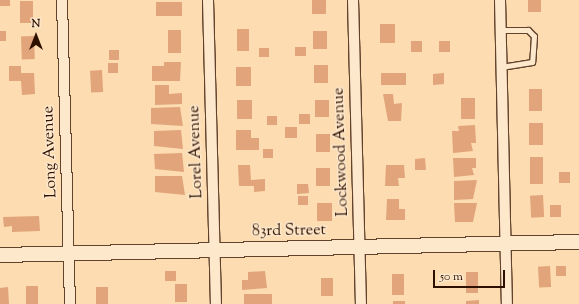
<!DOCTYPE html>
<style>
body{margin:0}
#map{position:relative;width:579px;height:304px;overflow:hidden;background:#fcdcb0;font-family:"Sorts Mill Goudy",serif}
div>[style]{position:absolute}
.building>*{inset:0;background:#e2a47a;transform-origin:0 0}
.roads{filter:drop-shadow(1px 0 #62432c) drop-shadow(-1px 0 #62432c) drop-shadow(0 1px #62432c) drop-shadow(0 -1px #62432c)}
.lane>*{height:5px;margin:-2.5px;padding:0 2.5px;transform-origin:2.5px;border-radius:2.5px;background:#fde8cc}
.street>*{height:10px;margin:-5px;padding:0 5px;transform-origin:5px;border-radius:5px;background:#fde8cc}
.secondary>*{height:14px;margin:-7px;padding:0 7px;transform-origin:7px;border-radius:7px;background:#fde8cc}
span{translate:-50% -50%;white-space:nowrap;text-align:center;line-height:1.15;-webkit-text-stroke:3px #fde8cc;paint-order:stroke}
.street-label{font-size:16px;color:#2e1000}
.north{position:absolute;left:16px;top:16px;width:40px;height:40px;-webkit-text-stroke:3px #fde8cc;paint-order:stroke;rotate:0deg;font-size:11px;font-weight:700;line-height:16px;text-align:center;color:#2e1000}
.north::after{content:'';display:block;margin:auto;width:14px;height:18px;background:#2e1000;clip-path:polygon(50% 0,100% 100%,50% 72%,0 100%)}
.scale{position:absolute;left:433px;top:270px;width:72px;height:18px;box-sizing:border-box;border:2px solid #2e1000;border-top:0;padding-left:5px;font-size:12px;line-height:14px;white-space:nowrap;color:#2e1000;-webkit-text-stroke:3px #fde8cc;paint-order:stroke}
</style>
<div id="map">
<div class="building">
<i style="left:0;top:0;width:10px;height:6px"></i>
<i style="left:312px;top:0;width:14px;height:14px"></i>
<i style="left:528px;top:0;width:13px;height:12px"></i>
<i style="left:33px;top:1px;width:22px;height:13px;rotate:90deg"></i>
<i style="left:156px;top:2px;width:26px;height:14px"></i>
<i style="left:380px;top:24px;width:15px;height:19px"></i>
<i style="left:237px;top:29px;width:12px;height:22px"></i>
<i style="left:181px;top:30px;width:23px;height:13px;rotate:90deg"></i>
<i style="left:0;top:31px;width:6px;height:10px"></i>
<i style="left:313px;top:31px;width:14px;height:18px"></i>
<i style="left:34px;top:36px;width:23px;height:13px;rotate:88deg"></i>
<i style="left:411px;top:41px;width:11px;height:11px"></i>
<i style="left:439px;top:41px;width:11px;height:11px"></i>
<i style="left:295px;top:47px;width:11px;height:9px"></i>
<i style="left:259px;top:48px;width:10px;height:9px"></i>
<i style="left:109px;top:50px;width:10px;height:10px"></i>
<i style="clip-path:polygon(164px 62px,181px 62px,180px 81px,152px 81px,152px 66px,164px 66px)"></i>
<i style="left:108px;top:63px;width:10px;height:10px"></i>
<i style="left:314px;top:65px;width:14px;height:18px"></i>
<i style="clip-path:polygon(9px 66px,21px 66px,21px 73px,34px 73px,35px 94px,22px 95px,21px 81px,9px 81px)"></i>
<i style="left:236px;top:67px;width:15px;height:19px"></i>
<i style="left:102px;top:70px;width:22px;height:12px;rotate:87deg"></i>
<i style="left:406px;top:73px;width:12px;height:25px;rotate:90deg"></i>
<i style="clip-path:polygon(444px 73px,444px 84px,433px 85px,433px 74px)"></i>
<i style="clip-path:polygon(155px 85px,169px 85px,169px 94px,182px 93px,182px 104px,155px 105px)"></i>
<i style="left:529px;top:89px;width:13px;height:22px"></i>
<i style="clip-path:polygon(383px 94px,393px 94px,394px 104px,402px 103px,401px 121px,388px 121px)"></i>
<i style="left:461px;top:98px;width:14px;height:21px"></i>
<i style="left:252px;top:100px;width:19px;height:15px;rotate:90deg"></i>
<i style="left:315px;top:100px;width:14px;height:17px"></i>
<i style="clip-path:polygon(180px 107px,183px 126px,151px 124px,151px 108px)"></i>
<i style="left:299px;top:114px;width:11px;height:10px"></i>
<i style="left:267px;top:116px;width:10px;height:9px"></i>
<i style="left:543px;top:123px;width:22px;height:14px;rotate:90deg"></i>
<i style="clip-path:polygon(475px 125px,476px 143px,471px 143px,473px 151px,453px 153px,452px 131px,459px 131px,458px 126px)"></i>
<i style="left:285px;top:127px;width:12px;height:11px"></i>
<i style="clip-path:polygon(181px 130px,183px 149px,154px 146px,154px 131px)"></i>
<i style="clip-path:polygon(236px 130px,251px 130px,251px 138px,259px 138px,259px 150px,236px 150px)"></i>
<i style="left:316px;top:134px;width:14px;height:18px"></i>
<i style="left:263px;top:149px;width:10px;height:9px"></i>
<i style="clip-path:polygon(182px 153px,184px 172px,155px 169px,154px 154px)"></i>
<i style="left:530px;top:157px;width:13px;height:27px"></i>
<i style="clip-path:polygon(425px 158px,426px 170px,415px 170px,415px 159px)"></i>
<i style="clip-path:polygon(453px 158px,476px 158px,476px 168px,472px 168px,474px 175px,454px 177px)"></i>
<i style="clip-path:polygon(238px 165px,250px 165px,251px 180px,265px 179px,265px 191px,254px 192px,254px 186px,239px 186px)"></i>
<i style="clip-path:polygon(386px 165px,404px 165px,405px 178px,398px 178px,399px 186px,385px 186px)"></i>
<i style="left:316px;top:168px;width:14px;height:18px"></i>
<i style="left:559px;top:172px;width:11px;height:11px"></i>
<i style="clip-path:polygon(155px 176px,182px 176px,185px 195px,155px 192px)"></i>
<i style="clip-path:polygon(477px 180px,473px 199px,454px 200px,454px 181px)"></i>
<i style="clip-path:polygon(297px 184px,308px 184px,309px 193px,297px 194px)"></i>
<i style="left:543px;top:195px;width:22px;height:13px;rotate:87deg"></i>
<i style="left:298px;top:196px;width:10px;height:9px"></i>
<i style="clip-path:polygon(387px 199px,399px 199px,399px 209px,405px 209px,405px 220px,386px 220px)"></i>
<i style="left:332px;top:203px;width:18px;height:15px;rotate:90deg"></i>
<i style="clip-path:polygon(454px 203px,477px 203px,473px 222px,455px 222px)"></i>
<i style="left:550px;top:205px;width:11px;height:12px"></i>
<i style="clip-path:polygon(39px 216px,40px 231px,12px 232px,12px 226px,4px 227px,3px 217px)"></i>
<i style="left:550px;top:266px;width:21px;height:12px;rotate:87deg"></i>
<i style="left:556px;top:266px;width:10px;height:10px"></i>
<i style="left:165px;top:271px;width:11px;height:10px"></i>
<i style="clip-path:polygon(265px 271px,267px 288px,242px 290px,242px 280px,248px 280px,248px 272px)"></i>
<i style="left:466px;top:272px;width:12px;height:21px"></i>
<i style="left:392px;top:274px;width:12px;height:21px"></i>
<i style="left:321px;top:278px;width:12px;height:18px"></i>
<i style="left:175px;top:284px;width:12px;height:18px"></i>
<i style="left:38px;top:286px;width:18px;height:12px;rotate:90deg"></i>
<i style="clip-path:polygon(8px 287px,9px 304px,0 304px,0 288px)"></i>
<i style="left:96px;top:287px;width:12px;height:17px"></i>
<i style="left:272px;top:294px;width:10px;height:28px;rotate:90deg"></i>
<i style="clip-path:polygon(479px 300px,479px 304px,466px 304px,466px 301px)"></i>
<i style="left:393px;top:301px;width:12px;height:3px"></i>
</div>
<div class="roads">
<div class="lane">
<i style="left:501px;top:30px;width:27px"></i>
<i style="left:528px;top:30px;width:8px;rotate:45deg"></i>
<i style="left:534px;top:36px;width:26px;rotate:94deg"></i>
<i style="left:532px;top:62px;width:30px;rotate:171deg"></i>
</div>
<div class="street">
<i style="left:62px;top:0;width:304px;rotate:88.5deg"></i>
<i style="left:208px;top:0;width:304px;rotate:88.5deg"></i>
<i style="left:353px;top:0;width:304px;rotate:88.5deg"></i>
<i style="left:500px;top:0;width:304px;rotate:88.7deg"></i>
</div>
<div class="secondary">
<i style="left:0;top:255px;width:579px;rotate:-1.29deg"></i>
</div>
</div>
<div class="street-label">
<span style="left:51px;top:152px;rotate:-92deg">Long Avenue</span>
<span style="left:197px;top:152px;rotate:-92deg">Lorel Avenue</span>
<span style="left:342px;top:152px;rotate:-92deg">Lockwood Avenue</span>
<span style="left:289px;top:232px;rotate:-1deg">83rd Street</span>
</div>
<div class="north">N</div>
<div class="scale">50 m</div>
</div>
